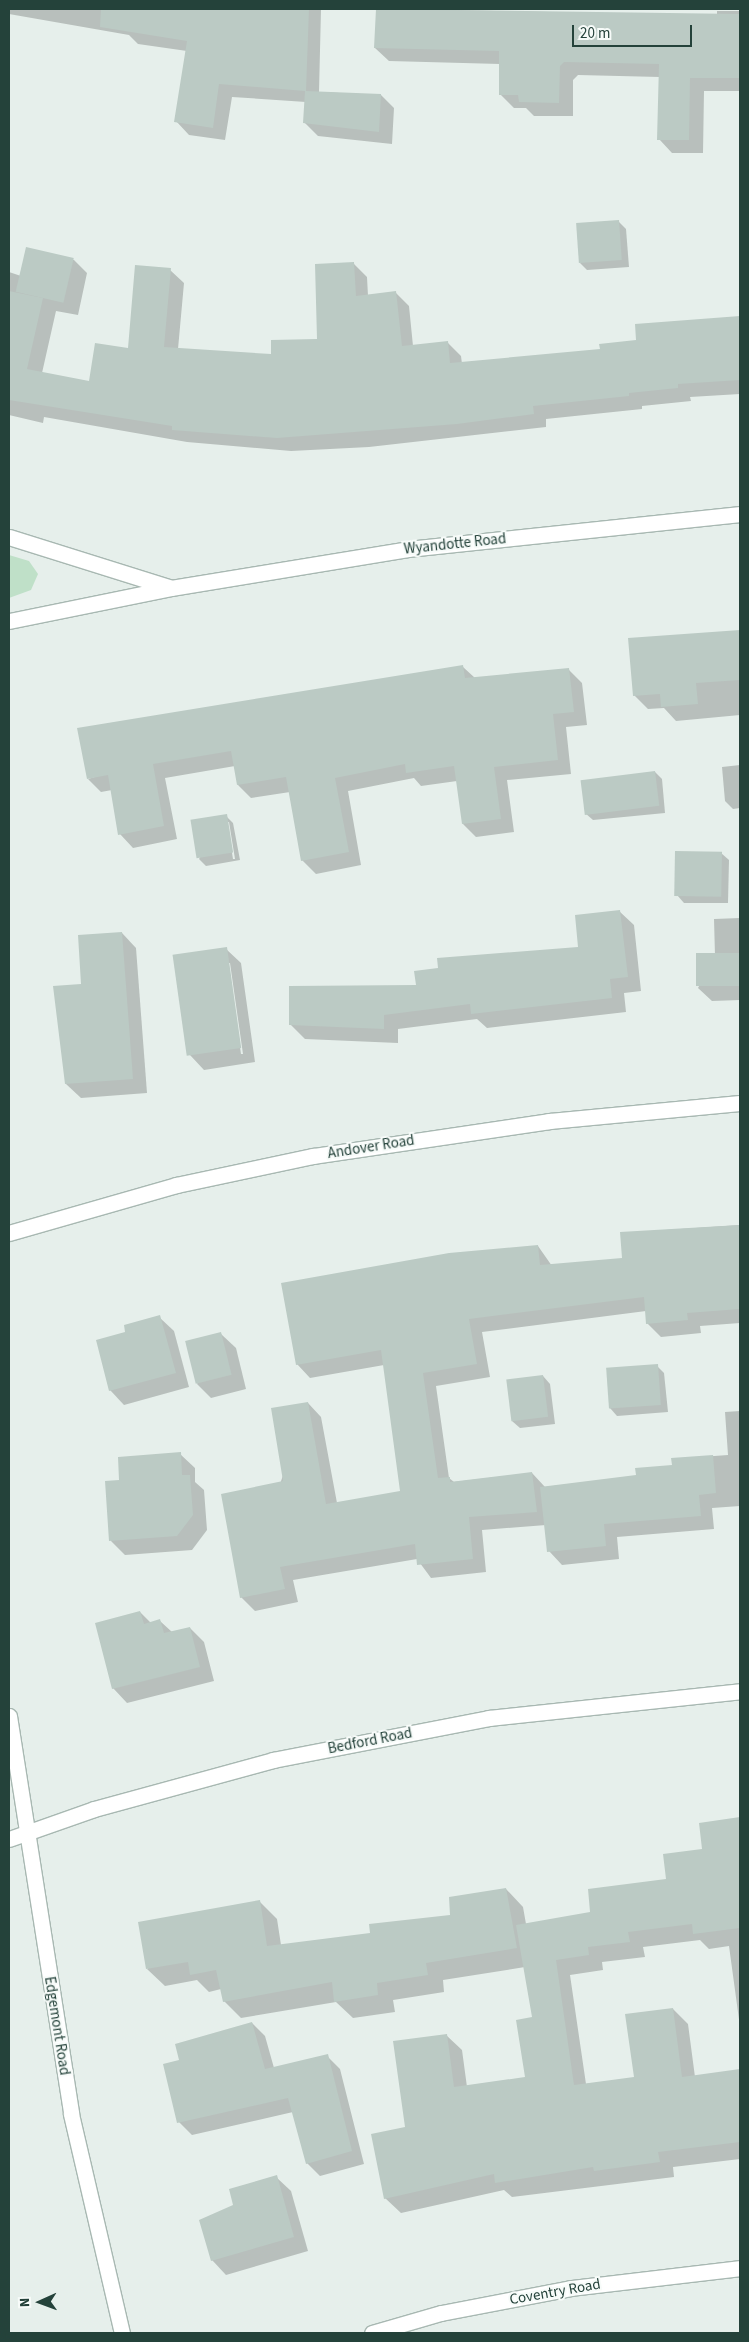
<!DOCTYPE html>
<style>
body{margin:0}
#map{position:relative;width:749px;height:2342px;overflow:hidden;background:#e6efeb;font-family:"Source Sans 3",sans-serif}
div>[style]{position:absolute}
.green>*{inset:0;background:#bfe0c8}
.shadow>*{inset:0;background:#0003}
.building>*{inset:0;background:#bbcac4;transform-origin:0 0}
.roads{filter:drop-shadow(1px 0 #a8b8b2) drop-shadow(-1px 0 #a8b8b2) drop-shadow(0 1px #a8b8b2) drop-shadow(0 -1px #a8b8b2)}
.minor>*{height:15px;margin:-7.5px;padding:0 7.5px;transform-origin:7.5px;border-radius:7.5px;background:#fff}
span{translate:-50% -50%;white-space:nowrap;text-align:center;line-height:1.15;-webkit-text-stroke:4px #f7fbf9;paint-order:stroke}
.street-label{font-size:15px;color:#24423a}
.frame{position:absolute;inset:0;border:10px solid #24423a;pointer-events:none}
.north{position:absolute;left:15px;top:2277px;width:50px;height:50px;-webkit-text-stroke:4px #f7fbf9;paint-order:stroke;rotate:268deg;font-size:14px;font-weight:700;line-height:20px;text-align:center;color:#24423a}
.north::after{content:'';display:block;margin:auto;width:18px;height:22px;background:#24423a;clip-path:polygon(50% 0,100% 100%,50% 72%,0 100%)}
.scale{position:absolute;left:572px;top:25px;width:120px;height:22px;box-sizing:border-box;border:2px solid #24423a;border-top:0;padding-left:6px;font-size:15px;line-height:18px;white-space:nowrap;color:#24423a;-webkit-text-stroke:4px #f7fbf9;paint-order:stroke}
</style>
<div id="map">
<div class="green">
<i style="clip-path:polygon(9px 555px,29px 561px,38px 574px,31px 590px,9px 598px)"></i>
</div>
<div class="shadow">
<i style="clip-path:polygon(9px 9px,321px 9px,319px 92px,381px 95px,394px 108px,392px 144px,318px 136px,304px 122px,306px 102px,232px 97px,225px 140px,189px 135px,176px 121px,187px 51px,138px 44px,129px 35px,9px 14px)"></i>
<i style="clip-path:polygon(377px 9px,717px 15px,717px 11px,740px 11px,740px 91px,704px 91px,703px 153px,672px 153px,659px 139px,660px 77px,578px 75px,573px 80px,573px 116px,534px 116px,526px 108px,514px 108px,500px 94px,500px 64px,389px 61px,375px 48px)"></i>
<i style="clip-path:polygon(618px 221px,626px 229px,629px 267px,587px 270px,580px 263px)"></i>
<i style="clip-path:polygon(27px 249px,74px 260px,87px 273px,78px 315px,56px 311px,42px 373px,90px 382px,129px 350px,170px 270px,184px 283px,178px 349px,273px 356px,319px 340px,354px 264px,367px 277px,368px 296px,395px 292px,409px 306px,413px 346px,448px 343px,461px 356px,462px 364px,601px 350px,638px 342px,637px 325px,740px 317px,740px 394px,690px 397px,691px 401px,642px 406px,642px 409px,546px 419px,546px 427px,369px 447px,291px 451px,187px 442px,44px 417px,43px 423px,9px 415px,9px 272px,21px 276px)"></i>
<i style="clip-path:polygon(740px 631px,740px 715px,676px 721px,664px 708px,648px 709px,634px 695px,629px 639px)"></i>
<i style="clip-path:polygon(463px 667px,475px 678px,569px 670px,582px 683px,587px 725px,566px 727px,571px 774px,507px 780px,514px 832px,476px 837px,463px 824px,457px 781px,421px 786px,414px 778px,348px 791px,361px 865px,316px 874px,302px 860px,290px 792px,251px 798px,238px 785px,235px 766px,165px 778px,177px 839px,133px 848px,120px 834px,112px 790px,101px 792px,88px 779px)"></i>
<i style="clip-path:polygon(740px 765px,740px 808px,733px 809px,725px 801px,722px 767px)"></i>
<i style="clip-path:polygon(655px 772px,662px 779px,665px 813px,593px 820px,585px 813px)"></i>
<i style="clip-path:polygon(evenodd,226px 816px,233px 823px,240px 860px,206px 866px,199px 859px,226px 816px,227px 822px,229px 822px,235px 859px,233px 859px,227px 822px)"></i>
<i style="clip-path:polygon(721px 853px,729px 860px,728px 903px,684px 903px,677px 895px)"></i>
<i style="clip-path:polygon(619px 911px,634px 925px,641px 991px,624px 993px,626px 1012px,487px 1028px,477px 1019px,398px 1029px,398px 1043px,305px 1039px,290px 1024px,579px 949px)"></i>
<i style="clip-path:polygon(740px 918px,740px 1000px,712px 1001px,698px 988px,715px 956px,714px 919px)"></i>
<i style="clip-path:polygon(122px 933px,136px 948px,147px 1093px,81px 1098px,66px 1084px,83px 985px)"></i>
<i style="clip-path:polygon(evenodd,226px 949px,241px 963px,255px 1062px,204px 1070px,190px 1055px,226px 949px,228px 963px,230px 963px,243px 1054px,241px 1054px,228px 963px)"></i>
<i style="clip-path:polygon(740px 1225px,740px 1323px,700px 1326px,701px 1333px,661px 1337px,647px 1323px,646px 1311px,482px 1332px,490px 1377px,436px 1386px,449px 1478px,454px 1482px,532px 1473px,545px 1487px,638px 1476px,673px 1466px,673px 1459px,728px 1455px,725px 1412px,740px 1411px,740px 1506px,712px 1508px,714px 1529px,617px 1537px,619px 1559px,562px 1565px,549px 1551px,546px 1525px,482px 1530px,486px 1572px,431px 1578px,417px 1559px,293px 1580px,298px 1602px,255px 1611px,241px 1597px,308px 1403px,321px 1417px,337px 1503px,402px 1492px,384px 1365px,310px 1378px,297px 1364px,538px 1246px,552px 1266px,623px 1259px,621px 1233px)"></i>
<i style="clip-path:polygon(159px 1317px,174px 1331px,189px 1387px,124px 1405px,110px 1390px)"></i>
<i style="clip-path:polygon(221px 1334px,236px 1348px,246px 1389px,211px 1398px,197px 1384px)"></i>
<i style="clip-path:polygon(657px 1366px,664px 1373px,668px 1412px,617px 1416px,610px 1408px)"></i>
<i style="clip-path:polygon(543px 1376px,550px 1384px,555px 1424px,520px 1428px,512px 1421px)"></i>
<i style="clip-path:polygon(180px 1454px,195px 1468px,195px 1482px,204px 1490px,207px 1530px,192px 1550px,125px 1555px,111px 1541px,120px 1481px)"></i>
<i style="clip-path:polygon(140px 1612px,151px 1623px,160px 1621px,172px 1632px,190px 1628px,204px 1642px,214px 1681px,127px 1703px,113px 1688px)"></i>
<i style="clip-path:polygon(740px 1819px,740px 2027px,729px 1946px,709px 1949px,700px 1940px,643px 1947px,645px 1957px,602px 1962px,603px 1970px,570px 1975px,586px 2084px,636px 2078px,673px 2009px,688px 2024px,695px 2077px,740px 2070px,740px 2159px,673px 2167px,674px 2177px,512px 2197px,504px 2190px,401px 2213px,385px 2198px,406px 2128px,446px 2035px,462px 2050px,467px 2087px,526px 2078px,534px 2018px,525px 1967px,443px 1980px,444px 1992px,393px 2000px,395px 2012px,353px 2018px,336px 2002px,241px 2018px,224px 2001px,221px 1989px,209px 1992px,197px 1980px,165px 1986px,147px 1969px,259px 1901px,277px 1919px,281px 1945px,372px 1935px,451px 1916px,506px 1889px,523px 1907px,526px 1924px,592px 1914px,668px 1880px,704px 1850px,700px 1824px)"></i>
<i style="clip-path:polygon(252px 2023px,265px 2036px,274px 2068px,327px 2056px,340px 2069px,364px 2164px,320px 2176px,307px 2163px,293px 2112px,192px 2135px,179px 2122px,181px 2061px)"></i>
<i style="clip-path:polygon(276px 2177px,291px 2191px,308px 2251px,226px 2275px,212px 2260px,235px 2205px)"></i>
</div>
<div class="building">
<i style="clip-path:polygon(101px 9px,309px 9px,306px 91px,381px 94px,379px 132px,303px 123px,305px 91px,219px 84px,213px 128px,174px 122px,187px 41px,100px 27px)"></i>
<i style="clip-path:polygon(376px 9px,740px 14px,740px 78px,690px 78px,689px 140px,657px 140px,659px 64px,564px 62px,560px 66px,559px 103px,519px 102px,518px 95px,499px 95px,499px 51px,374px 48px)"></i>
<i style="left:619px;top:220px;width:40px;height:43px;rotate:86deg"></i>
<i style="left:26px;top:247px;width:49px;height:46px;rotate:13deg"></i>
<i style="clip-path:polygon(354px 262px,356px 296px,396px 291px,402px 346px,448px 341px,450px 363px,600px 349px,599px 344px,636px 340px,635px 324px,740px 316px,740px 380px,678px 384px,678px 388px,629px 393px,629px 396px,533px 406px,534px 414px,457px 424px,277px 438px,172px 430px,172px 426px,9px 400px,9px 291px,43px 298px,27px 369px,89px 381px,95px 343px,128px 348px,135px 265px,171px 268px,164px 347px,271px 354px,271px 340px,317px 339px,315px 264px)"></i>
<i style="clip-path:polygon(740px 630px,740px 680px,696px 683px,698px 704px,661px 707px,660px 694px,633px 696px,628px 638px)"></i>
<i style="clip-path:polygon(463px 665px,465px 678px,569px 668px,574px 712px,553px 714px,558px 760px,494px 767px,501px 819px,462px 824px,454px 766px,406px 773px,405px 764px,335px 778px,349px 852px,301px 861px,286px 777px,237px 785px,231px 751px,153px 764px,164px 826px,118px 835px,108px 775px,87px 779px,77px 728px)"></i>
<i style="left:655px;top:771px;width:35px;height:75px;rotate:83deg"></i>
<i style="left:227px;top:814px;width:39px;height:37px;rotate:81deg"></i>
<i style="left:675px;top:851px;width:47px;height:45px;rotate:1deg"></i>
<i style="clip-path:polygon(620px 910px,628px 977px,610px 979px,612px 998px,471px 1014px,470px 1004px,384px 1015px,384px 1029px,289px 1025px,289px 986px,416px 985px,414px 971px,438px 968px,437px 958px,578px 947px,575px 915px)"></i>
<i style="clip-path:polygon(122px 932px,133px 1079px,65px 1084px,53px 986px,81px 984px,78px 935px)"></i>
<i style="left:227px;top:947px;width:102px;height:55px;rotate:82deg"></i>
<i style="left:740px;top:953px;width:33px;height:44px;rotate:90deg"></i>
<i style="clip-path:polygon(740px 1225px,740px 1309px,687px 1313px,688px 1320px,646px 1324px,644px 1297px,469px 1319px,477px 1364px,423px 1373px,438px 1478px,450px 1477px,450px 1482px,532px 1472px,537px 1512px,469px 1517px,473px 1559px,417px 1565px,415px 1544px,280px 1567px,285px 1589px,240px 1598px,221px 1494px,283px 1481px,271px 1408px,308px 1402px,326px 1504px,400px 1491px,381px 1350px,296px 1365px,281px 1283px,449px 1253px,538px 1245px,540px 1265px,622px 1258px,620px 1232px)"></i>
<i style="clip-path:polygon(160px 1315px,176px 1373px,109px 1391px,96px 1340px,125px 1332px,124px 1325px)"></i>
<i style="left:221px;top:1332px;width:44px;height:37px;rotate:76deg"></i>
<i style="left:658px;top:1364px;width:41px;height:52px;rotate:86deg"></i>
<i style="left:543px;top:1375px;width:42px;height:37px;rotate:83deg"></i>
<i style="clip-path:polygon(181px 1452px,182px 1475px,190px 1475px,193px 1515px,177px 1536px,109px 1541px,105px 1481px,119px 1480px,118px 1457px)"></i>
<i style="clip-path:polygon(713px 1455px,716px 1493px,699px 1495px,701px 1516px,604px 1524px,606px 1546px,547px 1552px,540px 1487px,636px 1475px,635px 1468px,672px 1465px,671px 1458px)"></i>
<i style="clip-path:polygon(140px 1611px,144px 1624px,160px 1619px,164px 1633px,190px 1627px,200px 1667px,112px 1689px,95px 1623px)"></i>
<i style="clip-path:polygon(740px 1817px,740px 1928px,693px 1934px,692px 1924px,628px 1932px,630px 1942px,588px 1947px,589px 1955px,556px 1960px,574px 2085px,634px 2077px,625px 2014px,673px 2008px,682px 2077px,740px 2069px,740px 2142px,658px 2152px,660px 2162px,594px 2171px,593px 2167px,495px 2183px,494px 2174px,384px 2199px,371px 2134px,405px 2127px,393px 2041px,447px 2034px,454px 2087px,525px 2077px,516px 2020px,532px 2017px,516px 1925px,590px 1912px,588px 1889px,666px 1879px,663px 1854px,702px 1849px,699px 1823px)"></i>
<i style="clip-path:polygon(506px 1888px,517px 1948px,426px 1963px,428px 1975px,377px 1983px,378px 1995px,334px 2002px,332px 1982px,223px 2002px,216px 1970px,190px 1975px,188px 1962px,146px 1969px,138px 1922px,260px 1900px,267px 1946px,370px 1933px,369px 1924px,450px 1915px,449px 1897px)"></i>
<i style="clip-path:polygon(252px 2022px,265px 2069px,328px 2054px,352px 2151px,306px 2164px,288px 2098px,177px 2123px,163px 2064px,179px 2060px,175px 2044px)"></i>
<i style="clip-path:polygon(277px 2175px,294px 2237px,211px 2261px,199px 2220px,233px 2205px,229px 2189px)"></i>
</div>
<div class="roads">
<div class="minor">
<i style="left:9px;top:537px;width:168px;rotate:17.4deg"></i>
<i style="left:9px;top:621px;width:165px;rotate:-11.5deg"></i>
<i style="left:171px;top:588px;width:240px;rotate:-9.3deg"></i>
<i style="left:408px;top:549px;width:334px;rotate:-6deg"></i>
<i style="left:9px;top:1233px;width:174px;rotate:-16deg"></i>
<i style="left:176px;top:1185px;width:140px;rotate:-12deg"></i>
<i style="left:313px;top:1156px;width:239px;rotate:-8.4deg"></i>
<i style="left:549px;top:1121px;width:192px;rotate:-5.4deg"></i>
<i style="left:9px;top:1716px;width:403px;rotate:81.1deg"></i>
<i style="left:71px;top:2114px;width:225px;rotate:76.9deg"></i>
<i style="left:9px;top:1839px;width:90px;rotate:-19.4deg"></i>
<i style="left:94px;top:1809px;width:186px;rotate:-15.3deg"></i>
<i style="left:273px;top:1760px;width:220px;rotate:-11deg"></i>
<i style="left:489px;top:1718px;width:252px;rotate:-6.1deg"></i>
<i style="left:372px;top:2333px;width:72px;rotate:-16.2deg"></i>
<i style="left:441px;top:2313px;width:132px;rotate:-10.9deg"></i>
<i style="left:571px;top:2288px;width:170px;rotate:-6.7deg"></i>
</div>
</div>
<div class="street-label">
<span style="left:455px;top:544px;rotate:-6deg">Wyandotte Road</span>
<span style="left:371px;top:1147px;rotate:-9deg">Andover Road</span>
<span style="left:370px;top:1741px;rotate:-11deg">Bedford Road</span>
<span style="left:57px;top:2026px;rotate:81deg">Edgemont Road</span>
<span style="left:555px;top:2292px;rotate:-10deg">Coventry Road</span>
</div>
<div class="frame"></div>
<div class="north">N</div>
<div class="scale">20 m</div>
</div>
